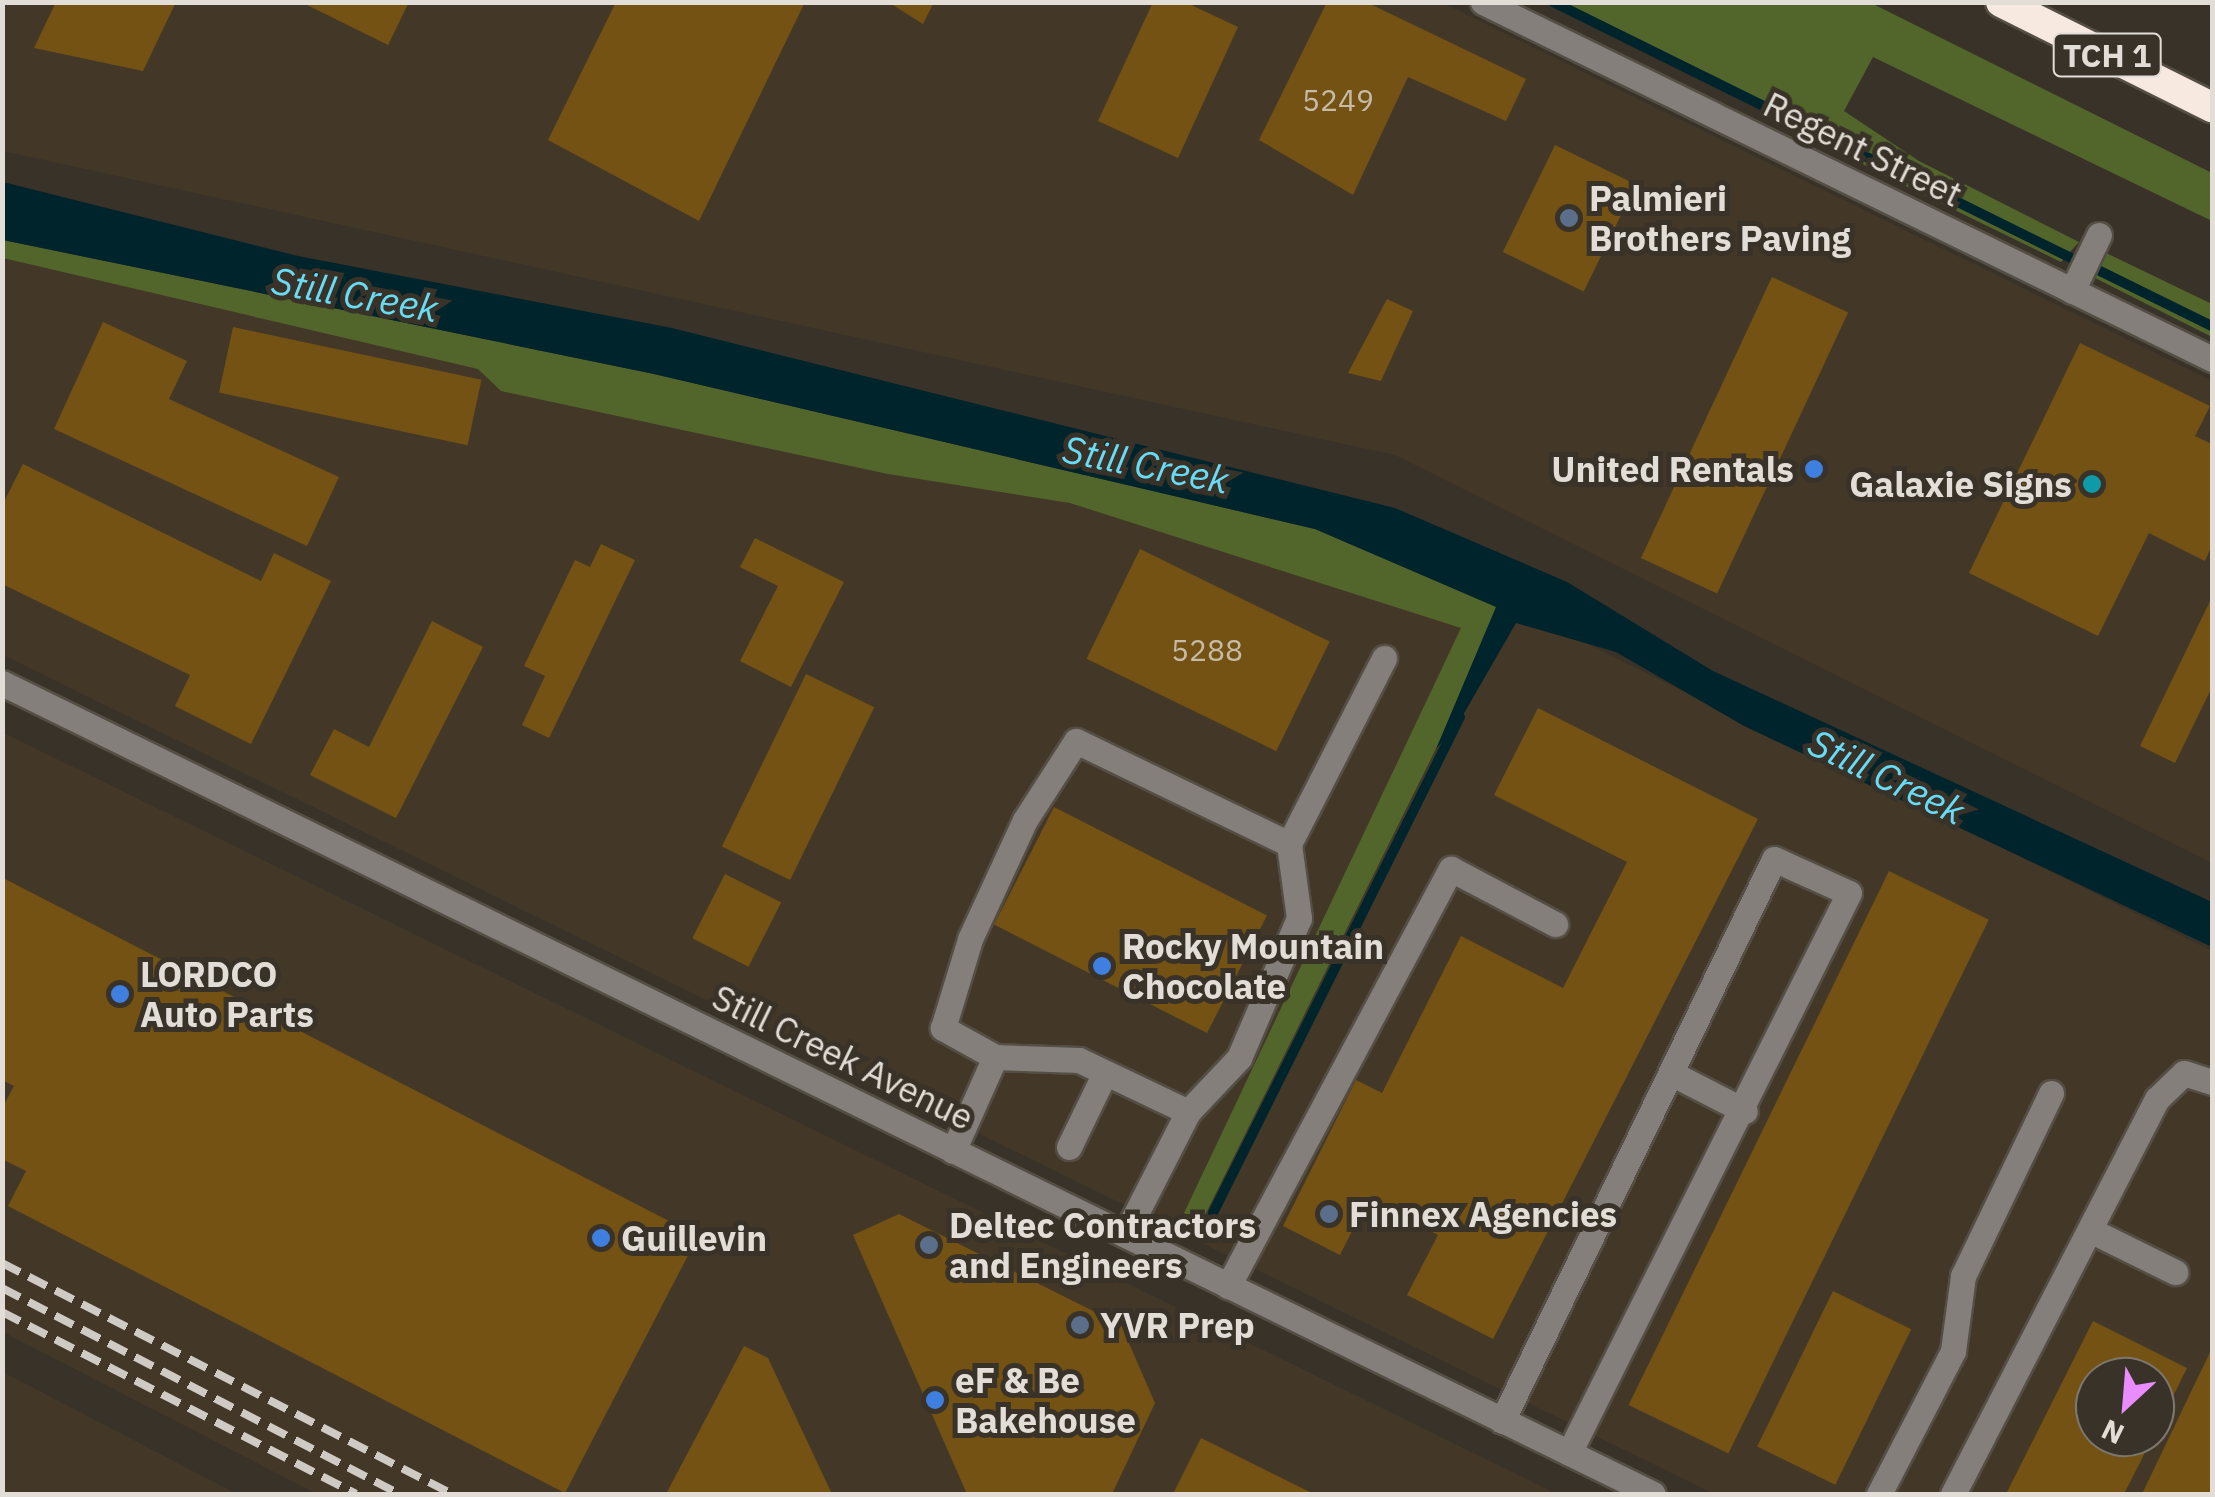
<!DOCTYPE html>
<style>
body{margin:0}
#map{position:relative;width:2215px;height:1497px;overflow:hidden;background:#393228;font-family:"IBM Plex Sans",sans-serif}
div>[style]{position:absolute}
.built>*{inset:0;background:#433828}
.green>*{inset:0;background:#52662b}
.water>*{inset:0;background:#00242c}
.stream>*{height:10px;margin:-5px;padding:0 5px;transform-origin:5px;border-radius:5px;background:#00242c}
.building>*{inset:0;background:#735213;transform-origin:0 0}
.roads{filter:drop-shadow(2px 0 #544e44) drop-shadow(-2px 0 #544e44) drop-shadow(0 2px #544e44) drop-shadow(0 -2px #544e44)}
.minor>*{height:25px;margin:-12.5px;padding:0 12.5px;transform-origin:12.5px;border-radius:12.5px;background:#857f7b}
.highway>*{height:30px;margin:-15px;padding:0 15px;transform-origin:15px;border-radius:15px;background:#f8e9e0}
.rail>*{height:8px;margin-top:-4px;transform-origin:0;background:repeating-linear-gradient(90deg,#cfcac3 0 20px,transparent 0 30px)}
.dots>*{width:28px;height:28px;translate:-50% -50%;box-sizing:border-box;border:5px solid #393228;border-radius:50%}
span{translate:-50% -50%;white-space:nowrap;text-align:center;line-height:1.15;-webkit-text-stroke:10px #393228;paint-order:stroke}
.number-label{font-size:30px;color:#c6bba6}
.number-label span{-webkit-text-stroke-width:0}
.shield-label span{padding:2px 8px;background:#393228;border:2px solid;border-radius:8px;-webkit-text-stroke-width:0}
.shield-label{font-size:32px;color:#e2ded7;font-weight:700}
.street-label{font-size:35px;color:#e2ded7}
.poi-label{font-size:35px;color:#e2ded7;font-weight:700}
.left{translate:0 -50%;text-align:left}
.right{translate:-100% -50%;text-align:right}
.water-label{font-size:38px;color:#67dcf7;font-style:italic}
.frame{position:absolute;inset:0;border:5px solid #e2ded7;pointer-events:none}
.north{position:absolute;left:2075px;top:1357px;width:100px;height:100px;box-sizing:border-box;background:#393228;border:2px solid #7d776e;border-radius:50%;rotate:206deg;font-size:28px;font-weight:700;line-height:40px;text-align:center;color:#e2ded7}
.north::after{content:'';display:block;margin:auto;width:35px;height:45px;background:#e98dfe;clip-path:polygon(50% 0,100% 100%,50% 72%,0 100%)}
</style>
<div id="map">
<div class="built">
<i style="clip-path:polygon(3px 3px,1443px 3px,2212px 381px,2212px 863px,1395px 455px,3px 151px)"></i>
<i style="clip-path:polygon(evenodd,2px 252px,1416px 560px,2212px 951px,2212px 1494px,1714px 1494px,3px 655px,2px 252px,2095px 1377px,2155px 1377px,2155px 1437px,2095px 1437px,2095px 1377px)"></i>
<i style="clip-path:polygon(2px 732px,1557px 1494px,317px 1494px,3px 1332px)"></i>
<i style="clip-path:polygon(3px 1372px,237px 1494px,3px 1494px)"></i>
</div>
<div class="green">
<i style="clip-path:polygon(1562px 3px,1871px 3px,2212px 173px,2212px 221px,1873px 57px,1844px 111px,1919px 161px,2079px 242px,2061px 262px,1885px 176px)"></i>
<i style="clip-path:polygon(3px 240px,654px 374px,1315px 529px,1497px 607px,1463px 694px,1202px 1221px,1184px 1213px,1461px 628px,1070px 503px,888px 474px,501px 391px,478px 369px,3px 258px)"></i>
<i style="clip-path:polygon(2104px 252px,2212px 304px,2212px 337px,2095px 278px,2094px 263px)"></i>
</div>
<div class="water">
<i style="clip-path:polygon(3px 182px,298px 256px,672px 328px,1395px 508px,1567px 582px,1713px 671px,2212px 902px,2212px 947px,1744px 726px,1616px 652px,1516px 623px,1459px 722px,1436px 749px,1496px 607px,1315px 529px,654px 374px,3px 240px)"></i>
</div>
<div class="stream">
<i style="left:1553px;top:2px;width:578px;rotate:26.3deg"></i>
<i style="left:2100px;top:271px;width:125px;rotate:26.2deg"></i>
<i style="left:1213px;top:1213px;width:554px;rotate:-63.53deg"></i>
</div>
<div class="building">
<i style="clip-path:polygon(56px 2px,176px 2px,143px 71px,34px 48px)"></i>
<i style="clip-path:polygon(301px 2px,409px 2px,388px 45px)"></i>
<i style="clip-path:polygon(616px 2px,805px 2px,699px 221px,548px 140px)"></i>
<i style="clip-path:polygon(888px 2px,934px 2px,923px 24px)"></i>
<i style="clip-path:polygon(1153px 2px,1185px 2px,1238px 27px,1178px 158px,1098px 121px)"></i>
<i style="clip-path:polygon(1327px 2px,1366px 2px,1526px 79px,1506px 121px,1408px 77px,1353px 195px,1259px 140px)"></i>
<i style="left:1555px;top:145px;width:90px;height:119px;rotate:26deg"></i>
<i style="left:1772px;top:277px;width:84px;height:310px;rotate:25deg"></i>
<i style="clip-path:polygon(1387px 299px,1413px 311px,1381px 381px,1348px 373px)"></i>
<i style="clip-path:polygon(103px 322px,187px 361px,169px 399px,339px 477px,307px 546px,54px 429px)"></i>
<i style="left:233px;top:327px;width:254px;height:67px;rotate:12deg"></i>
<i style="clip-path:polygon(2080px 343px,2210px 406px,2195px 436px,2212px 444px,2212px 545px,2205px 561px,2149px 533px,2098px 636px,1969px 573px)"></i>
<i style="clip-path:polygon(23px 464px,261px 581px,274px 553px,331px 581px,251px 744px,175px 706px,190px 675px,2px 584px,2px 506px)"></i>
<i style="clip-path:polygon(755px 538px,844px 582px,791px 687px,740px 661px,778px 586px,740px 567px)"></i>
<i style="clip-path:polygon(601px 544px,635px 560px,549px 738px,522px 725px,545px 676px,524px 666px,575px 560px,590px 567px)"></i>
<i style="left:1140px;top:549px;width:211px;height:122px;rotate:26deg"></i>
<i style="clip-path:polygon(2212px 597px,2212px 687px,2175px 763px,2140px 746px)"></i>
<i style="clip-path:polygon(432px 621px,483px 647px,396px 818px,310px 775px,334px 729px,369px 747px)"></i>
<i style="left:806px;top:674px;width:76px;height:192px;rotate:26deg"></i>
<i style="clip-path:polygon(1538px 708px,1758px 819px,1493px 1339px,1407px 1295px,1438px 1235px,1368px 1199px,1340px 1255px,1283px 1226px,1356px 1080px,1382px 1093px,1461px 936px,1563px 988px,1627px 862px,1494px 795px)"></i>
<i style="left:1054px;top:807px;width:239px;height:132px;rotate:27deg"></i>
<i style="left:1889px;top:871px;width:111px;height:594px;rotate:26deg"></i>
<i style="left:725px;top:874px;width:63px;height:72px;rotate:27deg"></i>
<i style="clip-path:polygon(5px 879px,698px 1236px,565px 1493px,8px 1206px,26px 1171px,2px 1159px,2px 1108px,14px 1086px,2px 1080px)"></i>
<i style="clip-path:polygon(899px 1214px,1121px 1325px,1155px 1403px,1112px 1494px,967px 1494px,853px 1235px)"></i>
<i style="left:1833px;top:1291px;width:87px;height:173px;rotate:26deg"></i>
<i style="clip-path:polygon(2093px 1321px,2187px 1368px,2155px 1433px,2155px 1377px,2095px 1377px,2095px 1437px,2153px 1437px,2124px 1494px,2006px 1494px)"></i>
<i style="clip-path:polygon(744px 1346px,768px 1358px,832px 1494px,666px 1494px)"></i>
<i style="clip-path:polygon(2212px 1348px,2212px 1494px,2142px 1494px)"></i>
<i style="clip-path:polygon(1201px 1438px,1314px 1494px,1173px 1494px)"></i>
</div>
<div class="roads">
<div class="minor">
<i style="left:1483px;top:2px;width:812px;rotate:26.09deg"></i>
<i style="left:2072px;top:291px;width:62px;rotate:-64.3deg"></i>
<i style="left:2px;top:683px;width:1839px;rotate:26.16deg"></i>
<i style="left:1289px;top:844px;width:209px;rotate:-62.9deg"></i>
<i style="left:995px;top:1057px;width:84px;rotate:2deg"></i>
<i style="left:1079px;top:1060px;width:121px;rotate:25.5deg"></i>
<i style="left:1188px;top:1112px;width:138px;rotate:117.1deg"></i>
<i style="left:1671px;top:1073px;width:83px;rotate:27.2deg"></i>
<i style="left:1069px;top:1147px;width:82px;rotate:-64.1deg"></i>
<i style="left:953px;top:1151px;width:103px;rotate:-65.9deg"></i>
<i style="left:995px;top:1057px;width:60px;rotate:-150.9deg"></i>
<i style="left:943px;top:1028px;width:93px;rotate:-73.1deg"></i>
<i style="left:970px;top:939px;width:131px;rotate:-65.2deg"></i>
<i style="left:1025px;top:820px;width:94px;rotate:-57.2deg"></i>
<i style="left:1076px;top:741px;width:237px;rotate:25.8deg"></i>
<i style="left:1289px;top:844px;width:75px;rotate:82.3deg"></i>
<i style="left:1299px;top:918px;width:152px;rotate:113.2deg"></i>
<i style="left:1239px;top:1058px;width:74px;rotate:133.4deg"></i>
<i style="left:2092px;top:1231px;width:93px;rotate:26.3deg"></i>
<i style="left:1228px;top:1286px;width:473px;rotate:-61.9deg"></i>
<i style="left:1451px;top:869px;width:118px;rotate:27.9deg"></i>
<i style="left:1502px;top:1421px;width:624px;rotate:-64.17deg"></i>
<i style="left:1774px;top:859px;width:82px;rotate:24.4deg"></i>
<i style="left:1849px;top:893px;width:626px;rotate:116.57deg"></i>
<i style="left:1879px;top:1494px;width:161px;rotate:-62.6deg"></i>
<i style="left:1953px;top:1351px;width:76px;rotate:-82.4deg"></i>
<i style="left:1963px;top:1276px;width:203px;rotate:-64.3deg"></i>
<i style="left:1953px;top:1494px;width:445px;rotate:-62.7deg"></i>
<i style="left:2157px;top:1099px;width:37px;rotate:-44deg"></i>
<i style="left:2184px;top:1073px;width:29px;rotate:18deg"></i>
</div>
<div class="highway">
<i style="left:2001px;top:2px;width:236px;rotate:26.5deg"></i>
</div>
</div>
<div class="rail">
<i style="left:2px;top:1263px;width:506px;rotate:27.17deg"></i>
<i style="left:2px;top:1288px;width:447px;rotate:27.4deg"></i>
<i style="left:2px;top:1312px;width:398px;rotate:27.2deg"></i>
</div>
<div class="dots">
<i style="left:1569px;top:218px;background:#5c6f8a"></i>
<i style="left:1814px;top:469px;background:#3f7fe0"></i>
<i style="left:2092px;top:484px;background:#0f9aa8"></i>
<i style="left:1102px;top:966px;background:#3f7fe0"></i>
<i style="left:120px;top:994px;background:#3f7fe0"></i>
<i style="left:1329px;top:1214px;background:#5c6f8a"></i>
<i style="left:601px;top:1238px;background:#3f7fe0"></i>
<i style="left:929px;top:1245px;background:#5c6f8a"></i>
<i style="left:1080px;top:1325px;background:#5c6f8a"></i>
<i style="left:935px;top:1400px;background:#3f7fe0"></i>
</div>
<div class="number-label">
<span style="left:1338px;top:100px">5249</span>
<span style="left:1207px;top:650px">5288</span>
</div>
<div class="shield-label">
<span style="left:2107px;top:55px">TCH 1</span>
</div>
<div class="street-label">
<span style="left:1863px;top:149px;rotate:26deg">Regent Street</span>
<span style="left:843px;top:1057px;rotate:26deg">Still Creek Avenue</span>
</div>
<div class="poi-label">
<span class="left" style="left:1589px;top:218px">Palmieri<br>Brothers Paving</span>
<span class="right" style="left:1794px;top:469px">United Rentals</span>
<span class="right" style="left:2072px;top:484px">Galaxie Signs</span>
<span class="left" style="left:1122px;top:966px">Rocky Mountain<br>Chocolate</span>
<span class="left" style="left:140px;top:994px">LORDCO<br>Auto Parts</span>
<span class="left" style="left:1349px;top:1214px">Finnex Agencies</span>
<span class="left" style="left:949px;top:1245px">Deltec Contractors<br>and Engineers</span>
<span class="left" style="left:621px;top:1238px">Guillevin</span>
<span class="left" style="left:1100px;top:1325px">YVR Prep</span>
<span class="left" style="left:955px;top:1400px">eF &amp; Be<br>Bakehouse</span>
</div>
<div class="water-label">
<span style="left:355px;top:294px;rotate:10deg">Still Creek</span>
<span style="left:1146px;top:464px;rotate:11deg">Still Creek</span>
<span style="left:1887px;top:776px;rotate:26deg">Still Creek</span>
</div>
<div class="frame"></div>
<div class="north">N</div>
</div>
